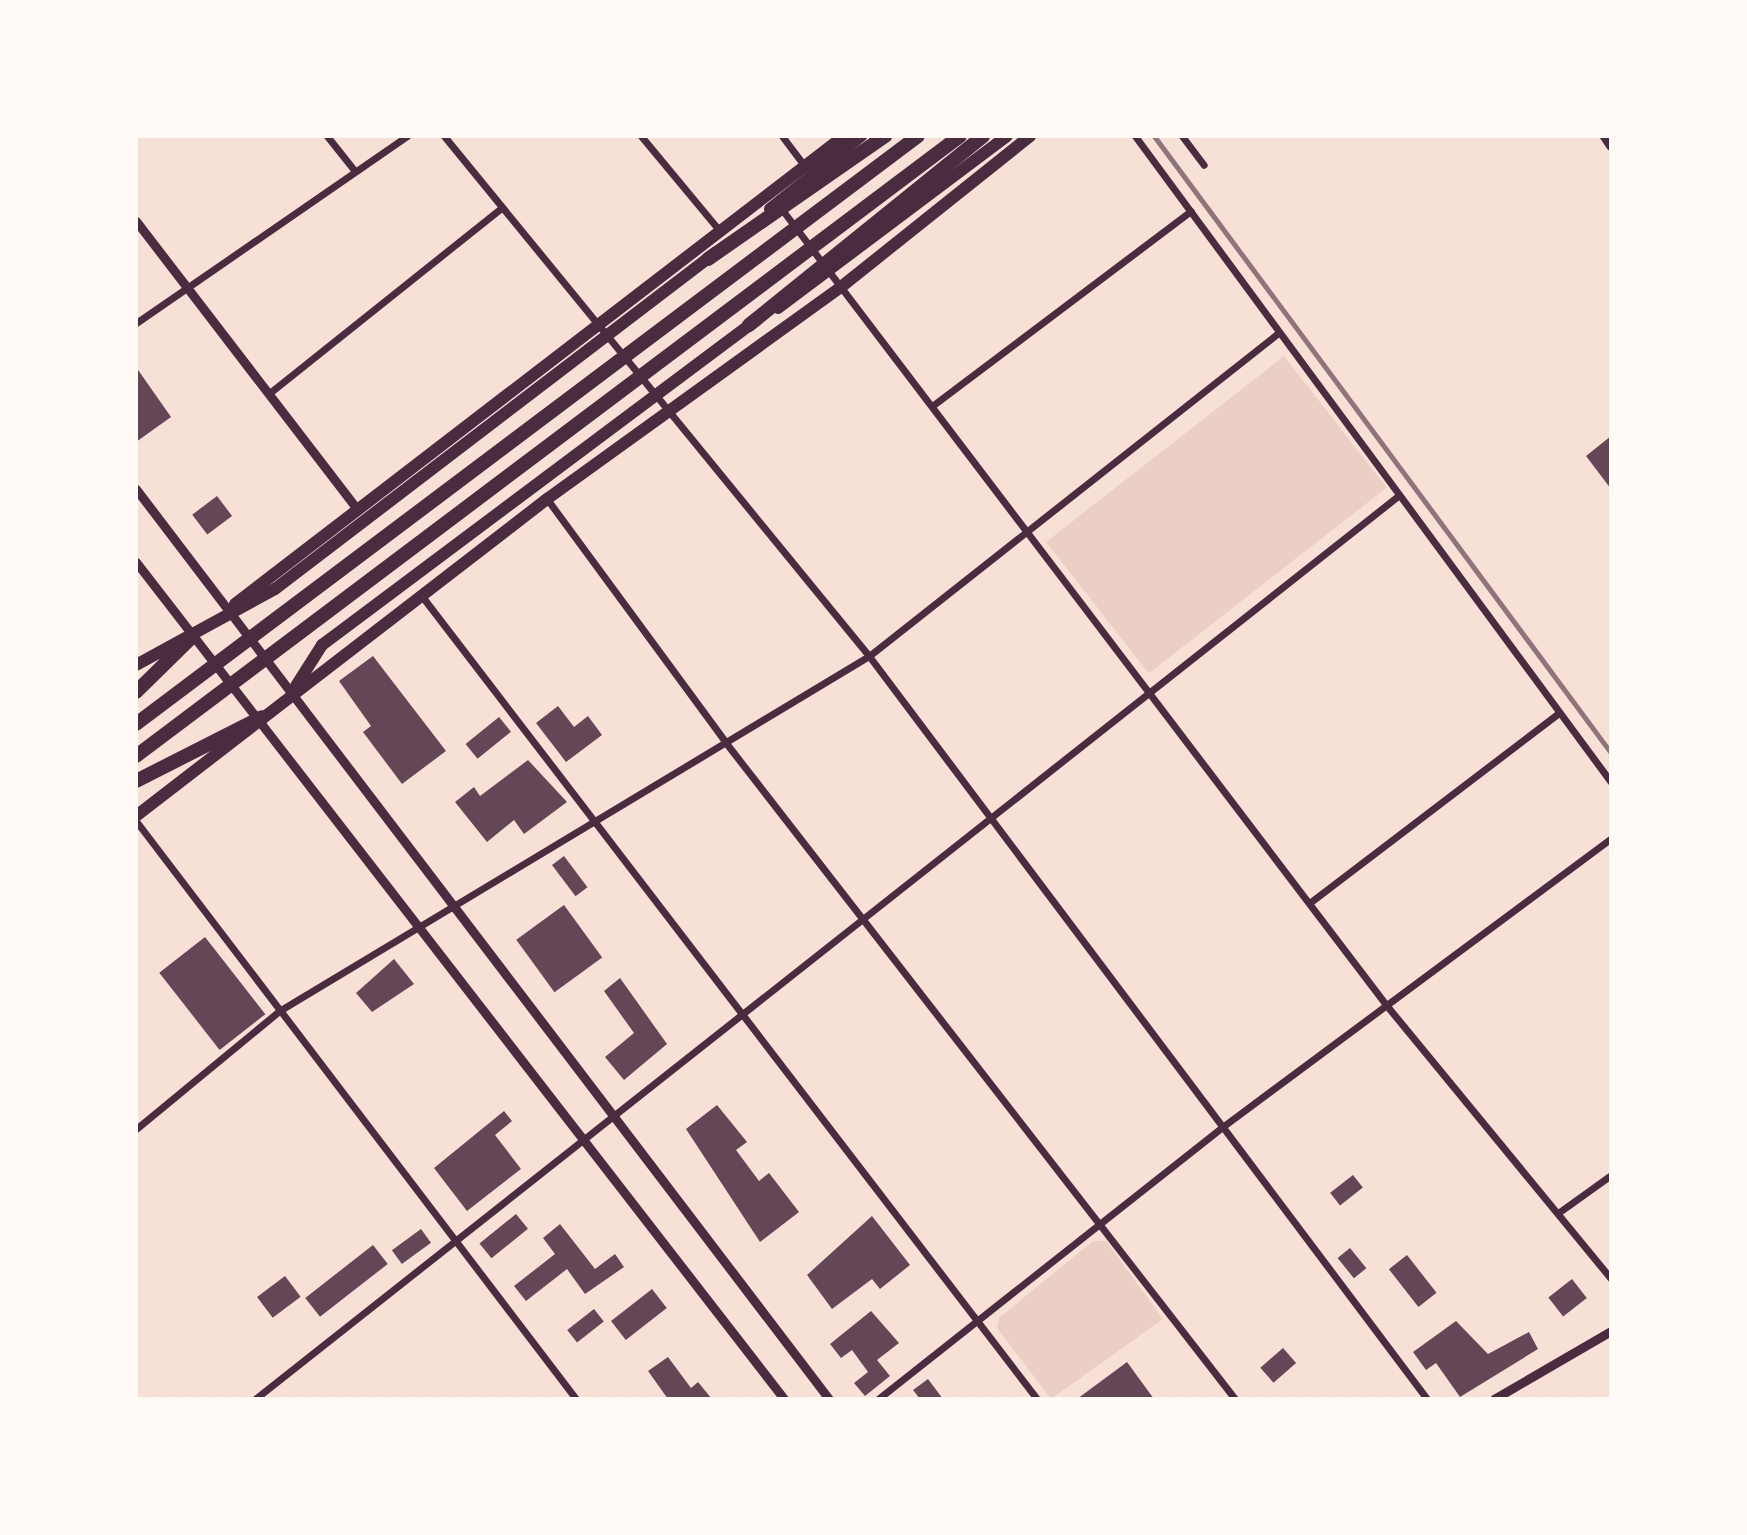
<!DOCTYPE html>
<style>
body{margin:0}
#map{position:relative;width:1747px;height:1535px;overflow:hidden;background:#f7e1d7;font-family:"PT Sans Narrow",sans-serif}
div>[style]{position:absolute}
.green>*{inset:0;background:#ebcfc5;transform-origin:0 0}
.building>*{inset:0;background:#644757;transform-origin:0 0}
.minor>*{height:7px;margin:-3.5px;padding:0 3.5px;transform-origin:3.5px;border-radius:3.5px;background:#4a2c40}
.tertiary>*{height:9px;margin:-4.5px;padding:0 4.5px;transform-origin:4.5px;border-radius:4.5px;background:#4a2c40}
.primary>*{height:11px;margin:-5.5px;padding:0 5.5px;transform-origin:5.5px;border-radius:5.5px;background:#4a2c40}
.trunk>*{height:12px;margin:-6px;padding:0 6px;transform-origin:6px;border-radius:6px;background:#4a2c40}
.motorway>*{height:14px;margin:-7px;padding:0 7px;transform-origin:7px;border-radius:7px;background:#4a2c40}
.rail>*{height:5px;margin:-2.5px;padding:0 2.5px;transform-origin:2.5px;border-radius:2.5px;background:#8f747c}
span{translate:-50% -50%;white-space:nowrap;text-align:center;line-height:1.15;-webkit-text-stroke:8px #fffaf5;paint-order:stroke}
.frame{position:absolute;inset:0;border:138px solid #fffaf5;pointer-events:none}
</style>
<div id="map">
<div class="green">
<i style="left:1284px;top:356px;width:167px;height:302px;rotate:52deg"></i>
<i style="clip-path:polygon(1093px 1241px,1106px 1241px,1163px 1319px,1051px 1399px,997px 1328px,999px 1318px)"></i>
</div>
<div class="building">
<i style="clip-path:polygon(136px 367px,171px 417px,136px 442px)"></i>
<i style="clip-path:polygon(1611px 436px,1611px 489px,1586px 456px)"></i>
<i style="left:217px;top:496px;width:25px;height:31px;rotate:53deg"></i>
<i style="clip-path:polygon(373px 656px,446px 751px,402px 784px,363px 732px,371px 726px,339px 681px)"></i>
<i style="clip-path:polygon(558px 706px,574px 727px,588px 716px,602px 735px,566px 762px,536px 723px)"></i>
<i style="left:499px;top:717px;width:19px;height:43px;rotate:51deg"></i>
<i style="clip-path:polygon(528px 760px,567px 802px,524px 834px,514px 820px,487px 842px,455px 802px,474px 787px,480px 796px)"></i>
<i style="left:564px;top:856px;width:39px;height:15px;rotate:53deg"></i>
<i style="left:564px;top:905px;width:65px;height:59px;rotate:54deg"></i>
<i style="left:205px;top:937px;width:98px;height:58px;rotate:52deg"></i>
<i style="clip-path:polygon(394px 959px,414px 984px,372px 1012px,356px 993px)"></i>
<i style="clip-path:polygon(620px 978px,667px 1044px,624px 1080px,605px 1057px,634px 1033px,604px 991px)"></i>
<i style="clip-path:polygon(717px 1105px,747px 1142px,736px 1150px,759px 1181px,769px 1173px,799px 1212px,760px 1242px,686px 1129px)"></i>
<i style="clip-path:polygon(504px 1111px,512px 1121px,495px 1135px,521px 1169px,467px 1211px,434px 1168px)"></i>
<i style="left:1353px;top:1175px;width:16px;height:29px;rotate:52deg"></i>
<i style="left:516px;top:1214px;width:19px;height:47px;rotate:51deg"></i>
<i style="clip-path:polygon(872px 1216px,910px 1265px,880px 1289px,872px 1279px,832px 1309px,807px 1275px)"></i>
<i style="clip-path:polygon(560px 1224px,595px 1269px,615px 1254px,624px 1267px,585px 1294px,567px 1269px,526px 1301px,514px 1286px,555px 1254px,543px 1238px)"></i>
<i style="left:421px;top:1229px;width:17px;height:36px;rotate:54deg"></i>
<i style="left:373px;top:1245px;width:24px;height:86px;rotate:52deg"></i>
<i style="left:1350px;top:1248px;width:26px;height:16px;rotate:51deg"></i>
<i style="left:1407px;top:1255px;width:48px;height:23px;rotate:52deg"></i>
<i style="left:285px;top:1276px;width:26px;height:35px;rotate:53deg"></i>
<i style="left:1572px;top:1279px;width:24px;height:30px;rotate:52deg"></i>
<i style="left:652px;top:1289px;width:24px;height:52px;rotate:52deg"></i>
<i style="left:594px;top:1309px;width:16px;height:34px;rotate:52deg"></i>
<i style="clip-path:polygon(871px 1311px,899px 1343px,877px 1360px,890px 1376px,865px 1396px,854px 1383px,868px 1372px,852px 1350px,841px 1358px,830px 1344px)"></i>
<i style="clip-path:polygon(1456px 1321px,1488px 1354px,1529px 1332px,1538px 1349px,1460px 1397px,1436px 1363px,1426px 1370px,1413px 1352px)"></i>
<i style="left:1283px;top:1348px;width:20px;height:30px;rotate:49deg"></i>
<i style="clip-path:polygon(668px 1357px,691px 1388px,698px 1382px,712px 1399px,668px 1399px,648px 1371px)"></i>
<i style="clip-path:polygon(1127px 1362px,1154px 1399px,1077px 1399px)"></i>
<i style="clip-path:polygon(928px 1379px,943px 1399px,920px 1399px,913px 1390px)"></i>
</div>
<div class="minor">
<i style="left:327px;top:136px;width:43px;rotate:51.5deg"></i>
<i style="left:444px;top:136px;width:672px;rotate:50.74deg"></i>
<i style="left:869px;top:656px;width:929px;rotate:53.09deg"></i>
<i style="left:641px;top:136px;width:122px;rotate:50.3deg"></i>
<i style="left:782px;top:136px;width:38px;rotate:53deg"></i>
<i style="left:1135px;top:136px;width:802px;rotate:53.62deg"></i>
<i style="left:1182px;top:136px;width:36px;rotate:53deg"></i>
<i style="left:780px;top:207px;width:1003px;rotate:52.78deg"></i>
<i style="left:1387px;top:1006px;width:353px;rotate:50.6deg"></i>
<i style="left:136px;top:323px;width:329px;rotate:-34.6deg"></i>
<i style="left:272px;top:391px;width:293px;rotate:-38.6deg"></i>
<i style="left:932px;top:406px;width:324px;rotate:-37deg"></i>
<i style="left:547px;top:499px;width:303px;rotate:53.7deg"></i>
<i style="left:726px;top:743px;width:830px;rotate:52.19deg"></i>
<i style="left:421px;top:595px;width:1013px;rotate:52.54deg"></i>
<i style="left:136px;top:821px;width:726px;rotate:52.72deg"></i>
<i style="left:1312px;top:901px;width:310px;rotate:-37.3deg"></i>
<i style="left:136px;top:1129px;width:185px;rotate:-39.5deg"></i>
<i style="left:279px;top:1011px;width:689px;rotate:-31.04deg"></i>
<i style="left:869px;top:656px;width:520px;rotate:-38.28deg"></i>
<i style="left:1558px;top:1213px;width:65px;rotate:-35.6deg"></i>
<i style="left:255px;top:1399px;width:1457px;rotate:-38.31deg"></i>
<i style="left:878px;top:1399px;width:442px;rotate:-38.3deg"></i>
<i style="left:1225px;top:1125px;width:481px;rotate:-36.6deg"></i>
</div>
<div class="tertiary">
<i style="left:136px;top:221px;width:359px;rotate:52.5deg"></i>
<i style="left:136px;top:489px;width:1144px;rotate:52.71deg"></i>
<i style="left:136px;top:562px;width:1059px;rotate:52.25deg"></i>
<i style="left:1494px;top:1399px;width:135px;rotate:-30.2deg"></i>
</div>
<div class="primary">
<i style="left:1605px;top:136px;width:11px;rotate:56deg"></i>
</div>
<div class="trunk">
<i style="left:770px;top:209px;width:117px;rotate:-38.7deg"></i>
<i style="left:778px;top:308px;width:286px;rotate:-36.9deg"></i>
<i style="left:235px;top:604px;width:768px;rotate:-37.54deg"></i>
<i style="left:136px;top:665px;width:158px;rotate:-28.7deg"></i>
<i style="left:275px;top:589px;width:554px;rotate:-37.37deg"></i>
<i style="left:296px;top:686px;width:49px;rotate:-57.6deg"></i>
<i style="left:322px;top:645px;width:541px;rotate:-36.81deg"></i>
<i style="left:136px;top:816px;width:519px;rotate:-37.64deg"></i>
<i style="left:547px;top:499px;width:362px;rotate:-35.8deg"></i>
<i style="left:841px;top:287px;width:242px;rotate:-38.6deg"></i>
</div>
<div class="motorway">
<i style="left:708px;top:259px;width:216px;rotate:-34.8deg"></i>
<i style="left:749px;top:325px;width:301px;rotate:-38.9deg"></i>
<i style="left:136px;top:692px;width:80px;rotate:-44.5deg"></i>
<i style="left:136px;top:724px;width:978px;rotate:-36.94deg"></i>
<i style="left:136px;top:756px;width:1031px;rotate:-36.96deg"></i>
<i style="left:136px;top:781px;width:141px;rotate:-26.9deg"></i>
</div>
<div class="rail">
<i style="left:1154px;top:136px;width:768px;rotate:53.47deg"></i>
</div>
<div class="frame"></div>
</div>
